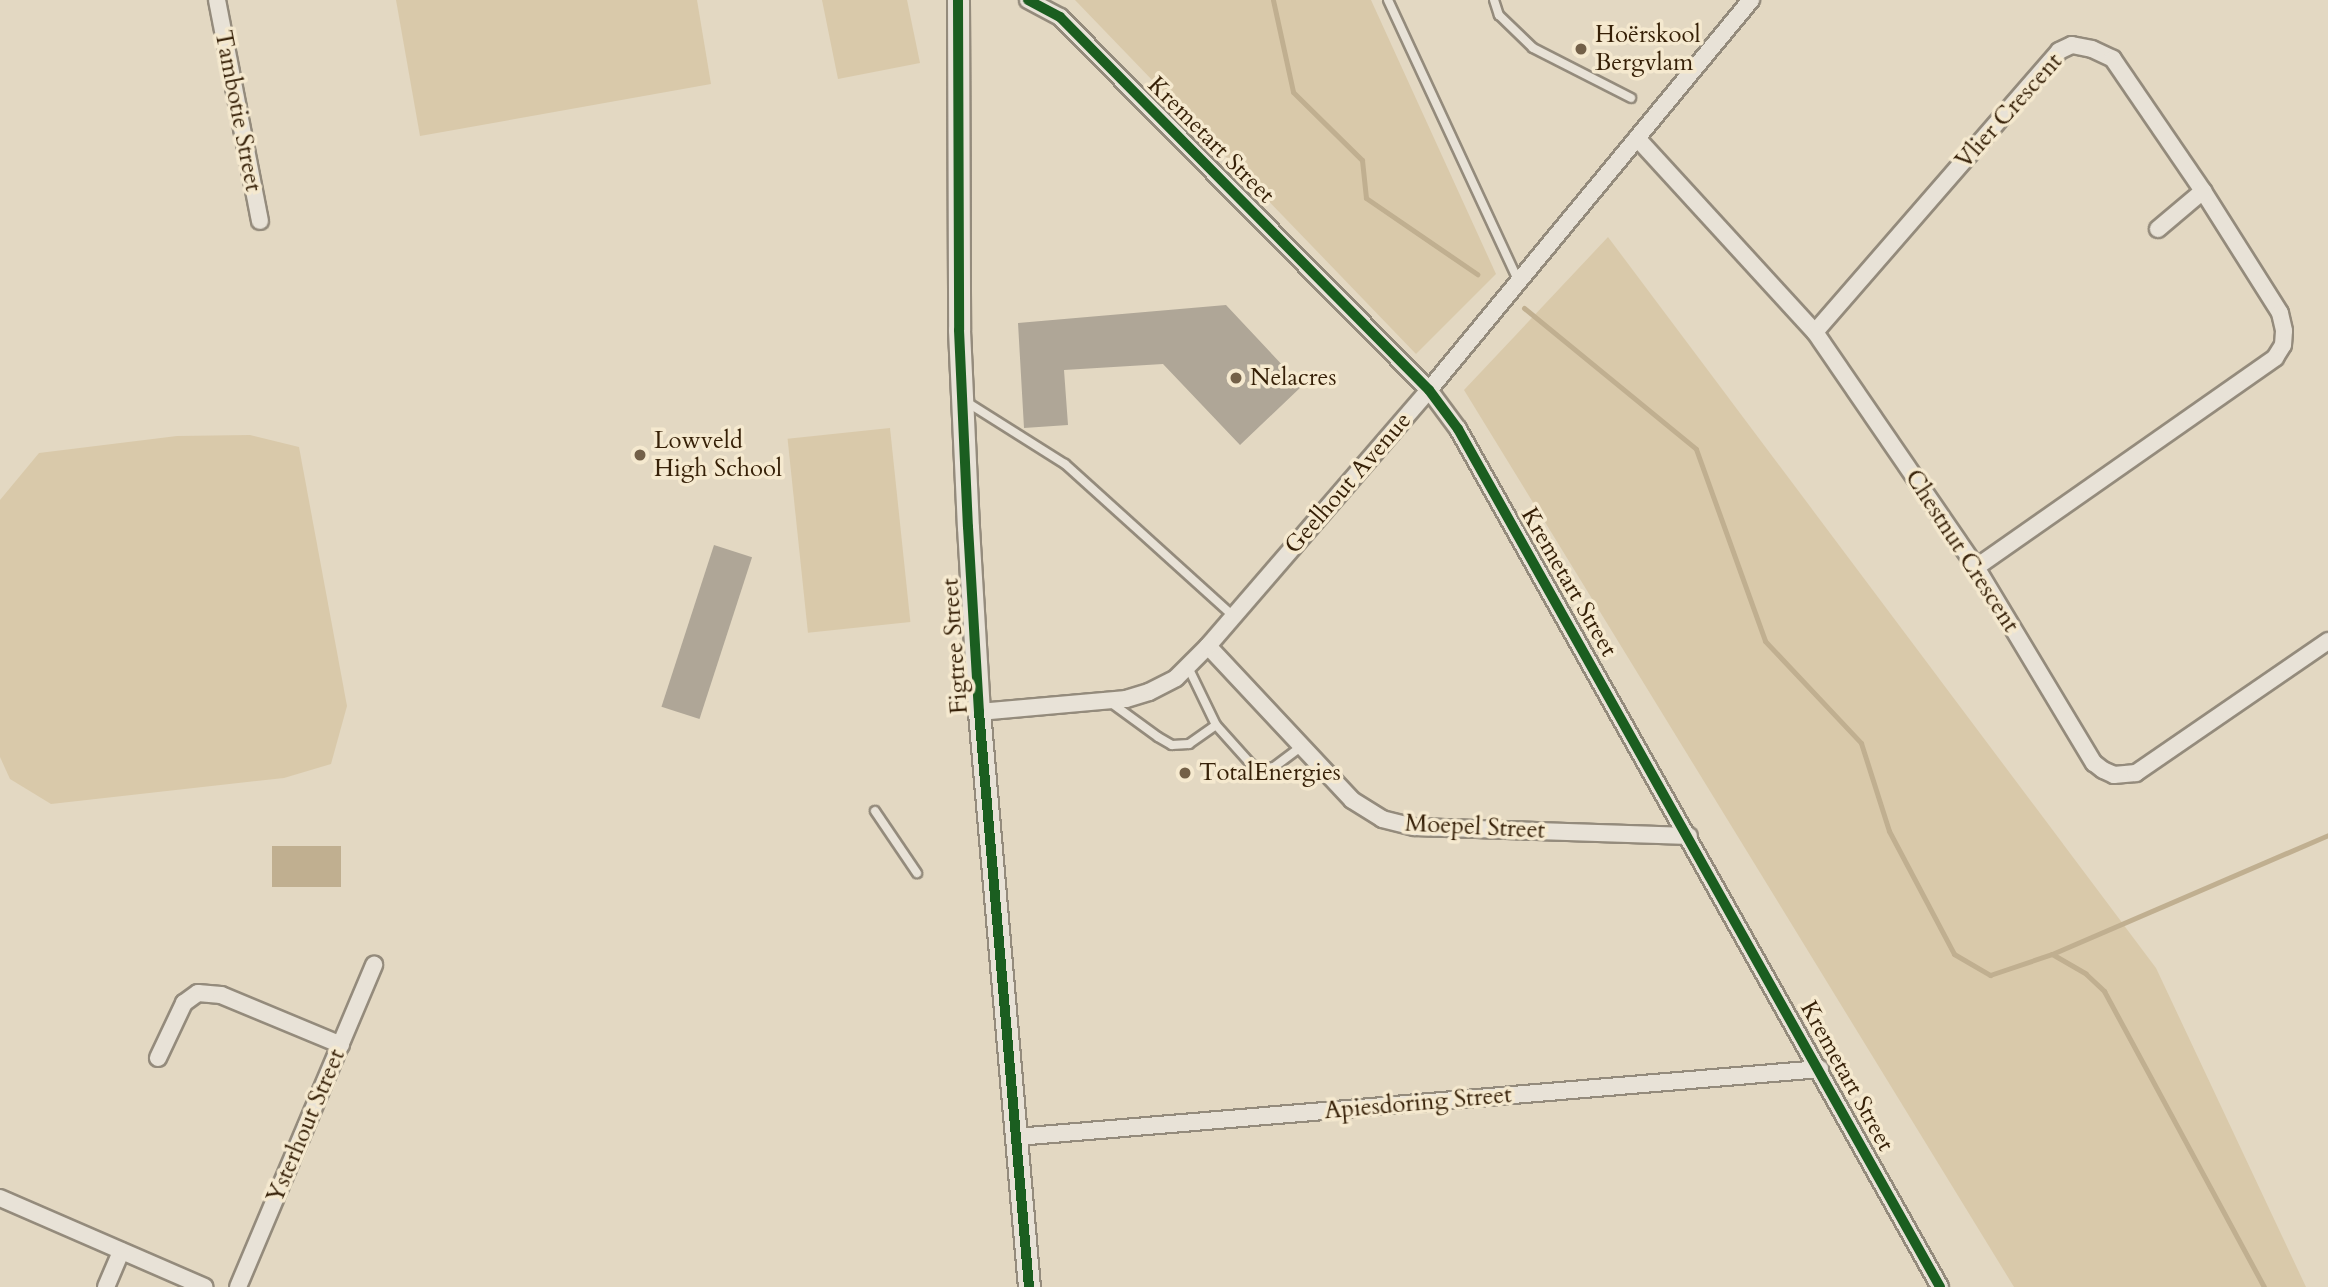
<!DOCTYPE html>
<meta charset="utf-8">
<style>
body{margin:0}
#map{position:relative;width:2328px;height:1287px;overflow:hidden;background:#e3d8c2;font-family:Cardo,serif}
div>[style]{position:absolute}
.green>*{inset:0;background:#d9c9aa;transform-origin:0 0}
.water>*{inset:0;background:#c0af90;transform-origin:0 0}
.stream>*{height:5px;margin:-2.5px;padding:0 2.5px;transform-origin:2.5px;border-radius:2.5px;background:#c0af90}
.building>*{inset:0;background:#afa697;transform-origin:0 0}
.roads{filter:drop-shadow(2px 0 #948b7c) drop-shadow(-2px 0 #948b7c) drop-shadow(0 2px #948b7c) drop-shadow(0 -2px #948b7c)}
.lane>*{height:8px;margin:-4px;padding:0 4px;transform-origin:4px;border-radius:4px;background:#e8e2d7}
.street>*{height:16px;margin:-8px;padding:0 8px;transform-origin:8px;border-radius:8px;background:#e8e2d7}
.secondary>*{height:21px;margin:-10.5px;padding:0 10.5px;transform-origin:10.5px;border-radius:10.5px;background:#e8e2d7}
.cycleway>*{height:10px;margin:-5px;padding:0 5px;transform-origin:5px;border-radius:5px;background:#1b5e20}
.dots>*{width:19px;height:19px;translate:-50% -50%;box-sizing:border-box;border:4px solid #f5e9cf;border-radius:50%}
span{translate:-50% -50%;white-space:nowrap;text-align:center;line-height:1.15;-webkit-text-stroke:7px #f5e9cf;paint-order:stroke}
.poi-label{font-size:24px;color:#362007}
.left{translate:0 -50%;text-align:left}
.street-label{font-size:24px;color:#362007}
</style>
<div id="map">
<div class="green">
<i style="clip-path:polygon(396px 0,697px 0,711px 84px,420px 136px)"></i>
<i style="clip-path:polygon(822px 0,907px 0,920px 63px,838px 79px)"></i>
<i style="clip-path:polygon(1075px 0,1371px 0,1496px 274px,1416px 354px)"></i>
<i style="clip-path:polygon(1608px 237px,2156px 968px,2306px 1287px,2014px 1287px,1464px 390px)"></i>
<i style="left:890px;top:428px;width:195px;height:103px;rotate:84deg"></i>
<i style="clip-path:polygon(250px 435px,299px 447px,347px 706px,331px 764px,284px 778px,51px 804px,10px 779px,0 757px,0 500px,39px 453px,177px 436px)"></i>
</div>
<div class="water">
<i style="left:272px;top:846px;width:69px;height:41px"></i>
</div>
<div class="stream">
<i style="left:1273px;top:0;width:94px;rotate:77.7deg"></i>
<i style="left:1293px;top:92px;width:97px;rotate:44.6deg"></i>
<i style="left:1362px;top:160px;width:38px;rotate:84deg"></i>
<i style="left:1366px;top:198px;width:135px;rotate:34.4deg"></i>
<i style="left:1524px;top:308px;width:222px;rotate:39.3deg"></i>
<i style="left:1696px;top:449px;width:204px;rotate:70.2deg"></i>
<i style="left:1765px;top:641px;width:140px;rotate:46.7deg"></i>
<i style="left:1861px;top:743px;width:92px;rotate:72.3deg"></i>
<i style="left:1889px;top:831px;width:139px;rotate:62.1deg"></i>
<i style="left:1954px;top:954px;width:42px;rotate:30.3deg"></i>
<i style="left:1990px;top:975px;width:65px;rotate:-18.7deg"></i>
<i style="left:2052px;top:954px;width:39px;rotate:30deg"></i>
<i style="left:2086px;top:974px;width:25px;rotate:43deg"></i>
<i style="left:2104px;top:991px;width:336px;rotate:61.6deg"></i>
<i style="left:2052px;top:954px;width:301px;rotate:-23.3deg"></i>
</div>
<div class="building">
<i style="clip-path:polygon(1226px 305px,1302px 386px,1240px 445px,1163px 364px,1064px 370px,1068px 425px,1024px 428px,1018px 323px)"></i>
<i style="left:714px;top:545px;width:40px;height:170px;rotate:18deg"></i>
</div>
<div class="roads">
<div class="lane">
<i style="left:1388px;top:0;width:311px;rotate:65.1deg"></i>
<i style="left:1494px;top:0;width:16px;rotate:72deg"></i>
<i style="left:1499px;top:15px;width:47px;rotate:44.1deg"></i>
<i style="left:1533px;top:48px;width:110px;rotate:27deg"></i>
<i style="left:965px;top:401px;width:118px;rotate:32.2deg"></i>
<i style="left:1065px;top:464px;width:227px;rotate:42.1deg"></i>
<i style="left:1110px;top:702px;width:59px;rotate:36.1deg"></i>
<i style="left:1158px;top:737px;width:16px;rotate:30deg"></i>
<i style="left:1172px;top:745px;width:17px;rotate:-3deg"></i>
<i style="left:1189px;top:744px;width:33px;rotate:-35deg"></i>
<i style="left:1216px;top:725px;width:64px;rotate:-115.8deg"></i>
<i style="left:1216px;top:725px;width:52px;rotate:48.1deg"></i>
<i style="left:1251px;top:764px;width:10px;rotate:29deg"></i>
<i style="left:1260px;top:769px;width:14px;rotate:-8deg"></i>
<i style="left:1274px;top:767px;width:35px;rotate:-37deg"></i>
<i style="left:875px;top:811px;width:75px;rotate:55.9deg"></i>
</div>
<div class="street">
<i style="left:217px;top:0;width:225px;rotate:79deg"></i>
<i style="left:1028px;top:0;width:36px;rotate:28deg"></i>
<i style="left:1060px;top:17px;width:525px;rotate:45.31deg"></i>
<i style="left:1429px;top:390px;width:49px;rotate:53.4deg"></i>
<i style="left:1458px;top:429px;width:984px;rotate:60.67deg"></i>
<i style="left:1637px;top:138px;width:263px;rotate:47.5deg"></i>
<i style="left:1815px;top:332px;width:285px;rotate:55.6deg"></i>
<i style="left:1976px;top:567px;width:229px;rotate:59deg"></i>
<i style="left:2094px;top:763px;width:11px;rotate:38deg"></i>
<i style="left:2103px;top:770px;width:12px;rotate:24deg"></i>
<i style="left:2114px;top:775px;width:22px;rotate:-5deg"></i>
<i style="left:2136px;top:773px;width:233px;rotate:-34.5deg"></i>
<i style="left:2158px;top:229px;width:59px;rotate:-40.2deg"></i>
<i style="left:1815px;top:332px;width:372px;rotate:-49deg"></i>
<i style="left:2059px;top:51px;width:14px;rotate:-25deg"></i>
<i style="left:2072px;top:45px;width:20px;rotate:11deg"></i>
<i style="left:2092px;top:49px;width:23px;rotate:25deg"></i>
<i style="left:2113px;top:59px;width:160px;rotate:55.7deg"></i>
<i style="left:2203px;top:191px;width:144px;rotate:57.7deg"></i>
<i style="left:2280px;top:313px;width:18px;rotate:77deg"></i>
<i style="left:2284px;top:331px;width:14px;rotate:94deg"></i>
<i style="left:2283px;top:345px;width:15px;rotate:122deg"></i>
<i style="left:2275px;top:358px;width:365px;rotate:145deg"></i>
<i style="left:1208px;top:646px;width:211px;rotate:46.9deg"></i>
<i style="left:1352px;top:800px;width:36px;rotate:32deg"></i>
<i style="left:1382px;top:819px;width:34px;rotate:14deg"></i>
<i style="left:1415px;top:827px;width:274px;rotate:1.9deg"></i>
<i style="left:979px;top:712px;width:148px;rotate:-5.1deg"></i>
<i style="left:1126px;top:699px;width:24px;rotate:-17deg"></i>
<i style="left:1149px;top:692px;width:30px;rotate:-27deg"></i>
<i style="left:1176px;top:678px;width:45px;rotate:-45deg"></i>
<i style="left:1208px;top:646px;width:338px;rotate:-49.2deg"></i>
<i style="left:1429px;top:390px;width:506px;rotate:-50.46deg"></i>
<i style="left:158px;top:1058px;width:61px;rotate:-64.7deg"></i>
<i style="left:184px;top:1003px;width:17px;rotate:-36deg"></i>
<i style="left:198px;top:993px;width:23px;rotate:5deg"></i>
<i style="left:221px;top:995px;width:130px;rotate:22.6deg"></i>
<i style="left:1017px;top:1137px;width:806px;rotate:-4.84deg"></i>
<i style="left:0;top:1198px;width:223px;rotate:23.5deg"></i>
<i style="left:106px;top:1287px;width:39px;rotate:-67deg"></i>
<i style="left:238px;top:1287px;width:350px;rotate:-67.1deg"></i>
</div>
<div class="secondary">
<i style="left:958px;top:0;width:330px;rotate:89.8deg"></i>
<i style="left:959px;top:330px;width:197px;rotate:87.4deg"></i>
<i style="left:968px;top:527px;width:185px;rotate:86.6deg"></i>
<i style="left:979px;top:712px;width:577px;rotate:85.03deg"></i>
</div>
</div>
<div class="cycleway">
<i style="left:958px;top:0;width:330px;rotate:89.8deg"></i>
<i style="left:959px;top:330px;width:197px;rotate:87.4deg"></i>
<i style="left:968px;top:527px;width:185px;rotate:86.6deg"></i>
<i style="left:979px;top:712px;width:577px;rotate:85.03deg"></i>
<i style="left:1028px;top:0;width:36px;rotate:28deg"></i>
<i style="left:1060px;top:17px;width:525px;rotate:45.31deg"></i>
<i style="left:1429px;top:390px;width:49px;rotate:53.4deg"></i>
<i style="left:1458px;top:429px;width:984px;rotate:60.67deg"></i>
</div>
<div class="dots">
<i style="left:1581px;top:49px;background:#736048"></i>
<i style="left:1236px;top:378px;background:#736048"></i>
<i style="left:640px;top:455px;background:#736048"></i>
<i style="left:1185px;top:773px;background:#736048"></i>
</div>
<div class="poi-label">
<span class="left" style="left:1595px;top:49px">Hoërskool<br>Bergvlam</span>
<span class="left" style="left:1250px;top:378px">Nelacres</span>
<span class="left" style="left:654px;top:455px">Lowveld<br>High School</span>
<span class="left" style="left:1199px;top:773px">TotalEnergies</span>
</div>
<div class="street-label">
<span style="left:238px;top:111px;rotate:79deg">Tambotie Street</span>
<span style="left:2009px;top:111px;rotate:-48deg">Vlier Crescent</span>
<span style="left:1211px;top:140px;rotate:45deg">Kremetart Street</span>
<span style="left:1348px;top:483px;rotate:-49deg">Geelhout Avenue</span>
<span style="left:1962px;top:551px;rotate:57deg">Chestnut Crescent</span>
<span style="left:1569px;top:582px;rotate:60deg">Kremetart Street</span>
<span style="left:955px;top:646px;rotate:-94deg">Figtree Street</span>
<span style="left:1475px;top:827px;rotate:3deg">Moepel Street</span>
<span style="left:1847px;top:1076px;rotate:61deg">Kremetart Street</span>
<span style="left:1418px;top:1103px;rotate:-5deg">Apiesdoring Street</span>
<span style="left:306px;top:1126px;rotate:-67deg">Ysterhout Street</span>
</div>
</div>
